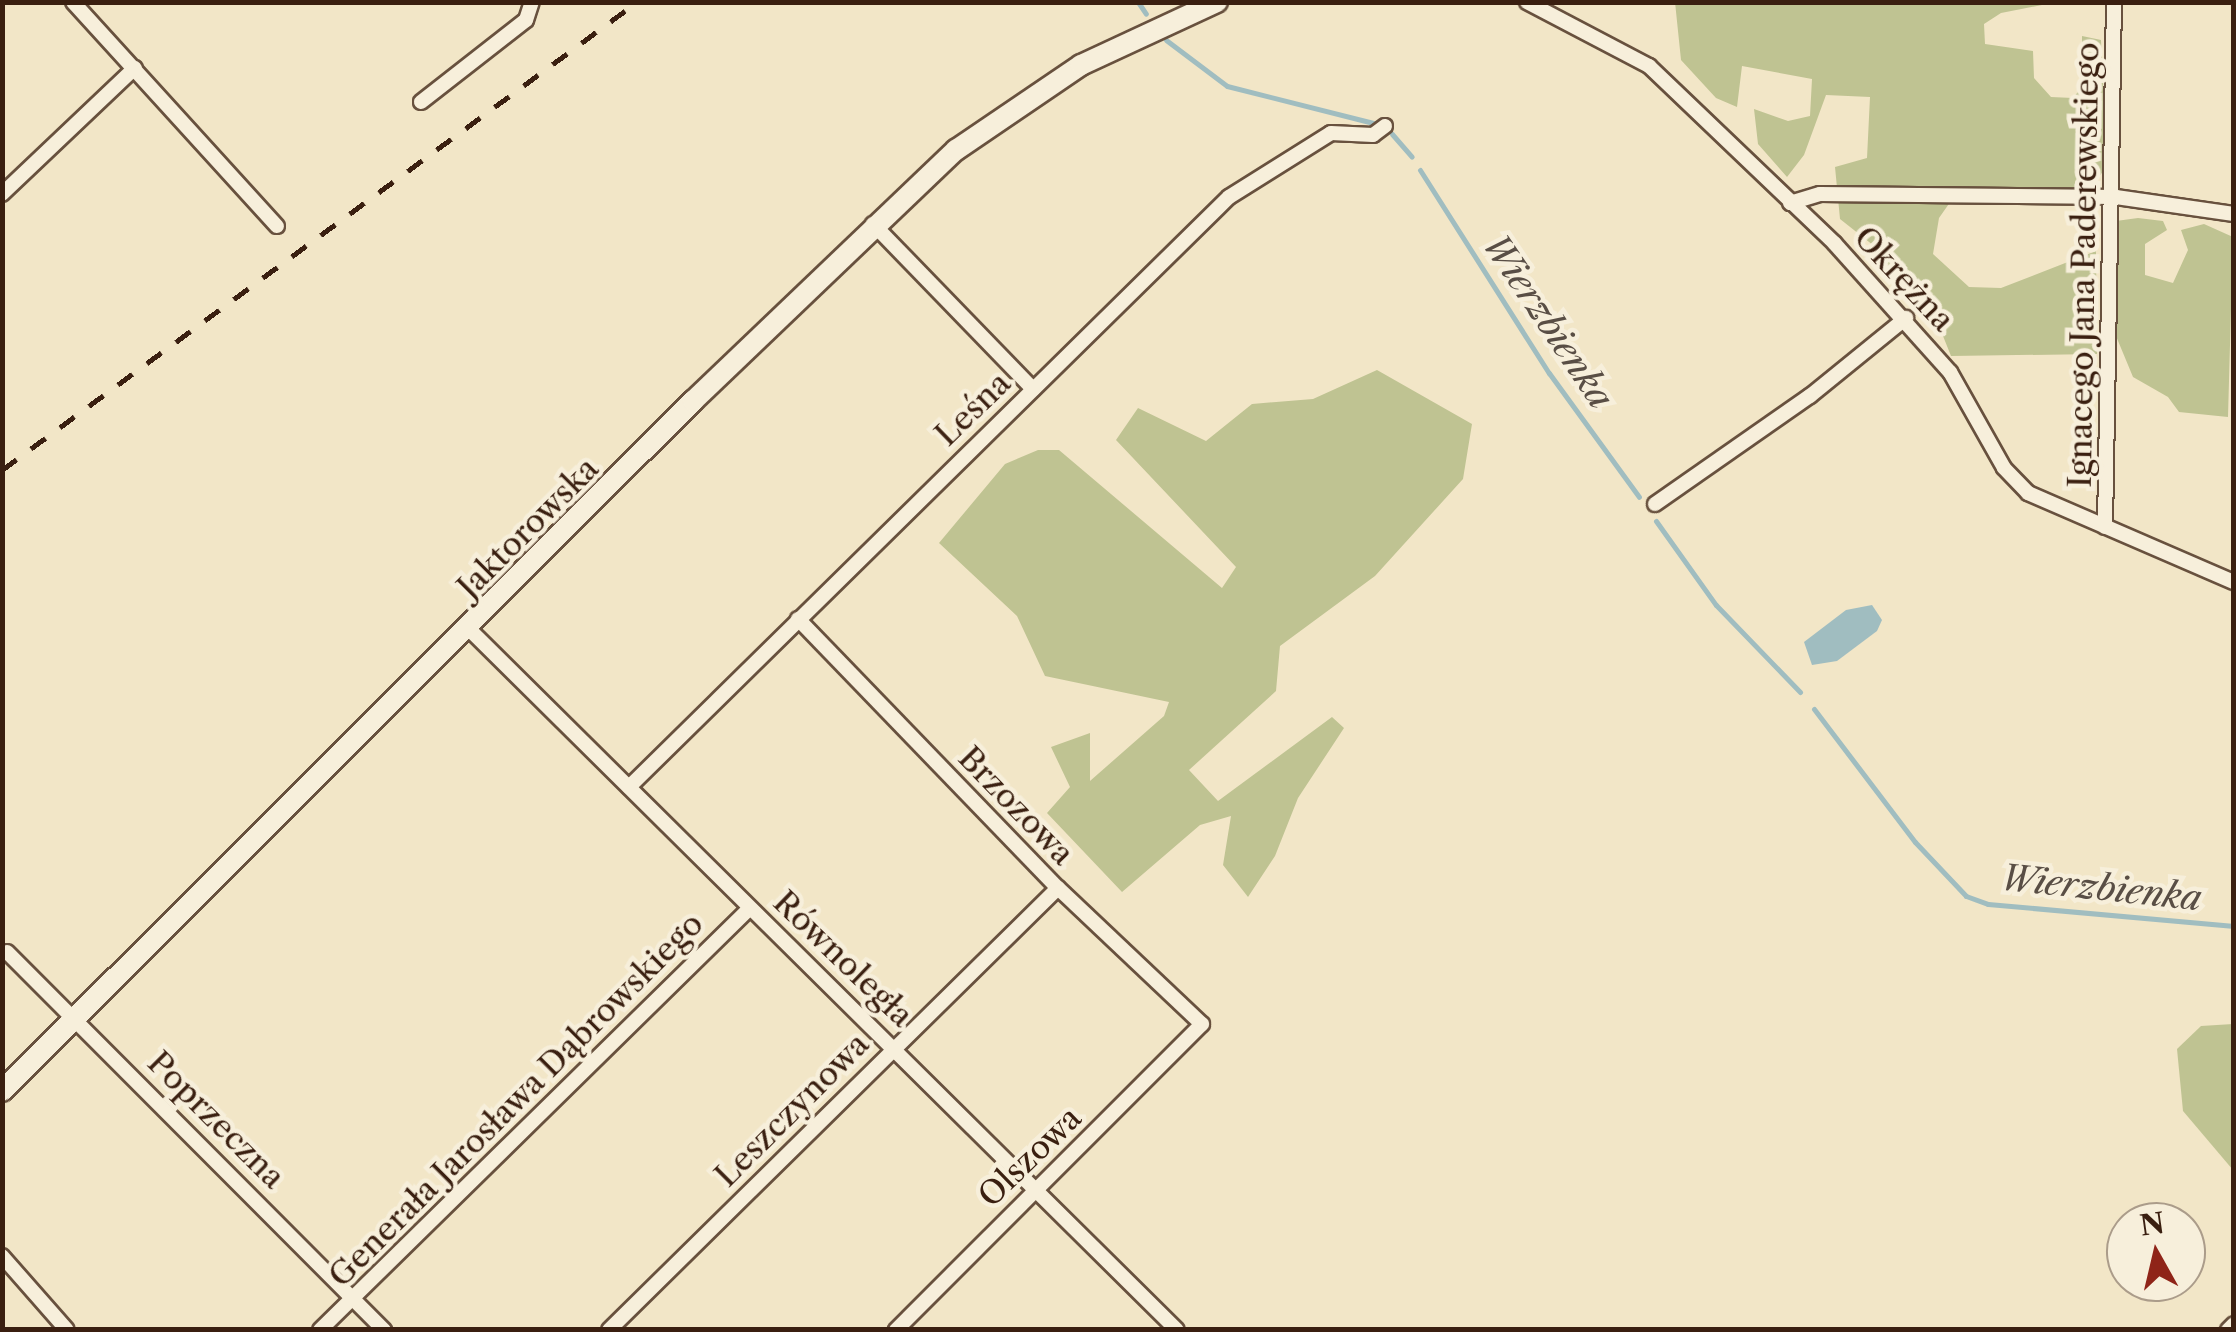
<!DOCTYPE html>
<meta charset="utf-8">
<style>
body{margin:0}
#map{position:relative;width:2236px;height:1332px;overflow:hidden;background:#f2e6c7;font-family:"Libre Caslon Text",serif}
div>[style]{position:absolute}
.green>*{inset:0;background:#bfc392}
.water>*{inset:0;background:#a0bdc0}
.stream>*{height:5px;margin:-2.5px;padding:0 2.5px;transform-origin:2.5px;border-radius:2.5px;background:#a0bdc0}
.roads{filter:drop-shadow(2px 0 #68513e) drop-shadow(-2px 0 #68513e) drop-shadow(0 2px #68513e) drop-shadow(0 -2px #68513e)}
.minor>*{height:14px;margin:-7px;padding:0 7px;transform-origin:7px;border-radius:7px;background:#f7efdb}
.secondary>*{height:20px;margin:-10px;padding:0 10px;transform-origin:10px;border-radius:10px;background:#f7efdb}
.rail>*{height:5px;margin-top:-2.5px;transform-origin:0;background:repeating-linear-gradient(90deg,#3a1f10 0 18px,transparent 0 36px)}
span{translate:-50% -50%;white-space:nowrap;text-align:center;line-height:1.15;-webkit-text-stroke:9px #f7efdb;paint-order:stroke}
.street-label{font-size:32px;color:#3a1f10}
.water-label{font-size:35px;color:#594e45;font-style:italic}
.frame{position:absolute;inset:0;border:5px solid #3a1f10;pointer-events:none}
.north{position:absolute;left:2106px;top:1202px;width:100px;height:100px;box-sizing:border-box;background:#f7efdb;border:2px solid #ab9c8a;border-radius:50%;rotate:352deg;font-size:28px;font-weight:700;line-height:40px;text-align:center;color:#3a1f10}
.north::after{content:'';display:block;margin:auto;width:35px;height:45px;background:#8f2418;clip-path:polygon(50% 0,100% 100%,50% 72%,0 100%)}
</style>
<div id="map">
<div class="green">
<i style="clip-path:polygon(1675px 2px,2052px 3px,2001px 13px,1984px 24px,1985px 44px,2033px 51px,2034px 78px,2051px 97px,2073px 98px,2082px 87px,2082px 36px,2101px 40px,2107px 167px,2089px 188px,1960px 188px,1939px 218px,1933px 254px,1969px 287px,2001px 288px,2096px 251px,2097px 354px,1951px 356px,1921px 281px,1886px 274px,1883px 253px,1840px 219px,1835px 167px,1867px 158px,1870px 97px,1826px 95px,1804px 155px,1787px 177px,1758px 144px,1754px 109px,1788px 121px,1810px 116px,1812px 79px,1742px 66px,1737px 107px,1716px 98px,1681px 60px)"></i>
<i style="clip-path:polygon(2138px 218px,2163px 221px,2167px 230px,2145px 244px,2145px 275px,2173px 283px,2188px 250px,2181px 230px,2204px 224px,2233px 237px,2228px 417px,2179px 412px,2168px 397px,2133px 377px,2111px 324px,2116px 221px)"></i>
<i style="clip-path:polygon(1377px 370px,1472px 424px,1463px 479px,1375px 576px,1280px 646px,1276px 691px,1189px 770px,1218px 801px,1332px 717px,1344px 728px,1298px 798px,1275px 856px,1248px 897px,1223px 865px,1231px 816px,1200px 825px,1122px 892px,1047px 813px,1070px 787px,1051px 747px,1090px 733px,1090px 781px,1164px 716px,1169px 702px,1045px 676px,1017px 616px,939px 543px,1005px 464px,1038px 450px,1059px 450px,1222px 588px,1236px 567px,1116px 440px,1138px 408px,1206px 441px,1252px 404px,1313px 399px)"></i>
<i style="clip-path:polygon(2233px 1024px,2234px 1024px,2233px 1170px,2183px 1111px,2177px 1049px,2201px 1026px)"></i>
</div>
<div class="water">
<i style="clip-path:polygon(1872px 605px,1882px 620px,1877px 631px,1837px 661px,1812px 665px,1804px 642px,1846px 610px)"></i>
</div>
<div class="stream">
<i style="left:1138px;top:2px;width:14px;rotate:56deg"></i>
<i style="left:1166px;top:40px;width:76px;rotate:37deg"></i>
<i style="left:1227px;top:86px;width:151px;rotate:14.2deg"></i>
<i style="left:1392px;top:134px;width:30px;rotate:49deg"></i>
<i style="left:1420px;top:170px;width:241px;rotate:57.6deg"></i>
<i style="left:1549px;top:373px;width:153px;rotate:54deg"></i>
<i style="left:1656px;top:521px;width:103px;rotate:54.5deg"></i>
<i style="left:1716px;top:605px;width:121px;rotate:46deg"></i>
<i style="left:1814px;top:709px;width:167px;rotate:52.8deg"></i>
<i style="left:1915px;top:842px;width:74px;rotate:46.6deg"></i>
<i style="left:1966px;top:896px;width:23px;rotate:20deg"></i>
<i style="left:1988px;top:904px;width:247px;rotate:5.1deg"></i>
</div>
<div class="roads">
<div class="minor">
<i style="left:73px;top:2px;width:303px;rotate:47.7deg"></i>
<i style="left:1527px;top:2px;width:138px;rotate:27.7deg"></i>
<i style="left:1649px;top:66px;width:257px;rotate:43.7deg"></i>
<i style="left:1835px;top:244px;width:172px;rotate:48.1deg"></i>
<i style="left:1950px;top:372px;width:110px;rotate:60.6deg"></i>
<i style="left:2004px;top:468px;width:35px;rotate:46deg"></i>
<i style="left:2028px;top:493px;width:224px;rotate:23.4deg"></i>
<i style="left:421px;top:102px;width:133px;rotate:-38deg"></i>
<i style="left:526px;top:20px;width:19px;rotate:-72deg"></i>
<i style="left:2px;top:194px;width:183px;rotate:-43.5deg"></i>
<i style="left:1790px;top:203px;width:31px;rotate:-17deg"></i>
<i style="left:1820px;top:194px;width:296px;rotate:0.6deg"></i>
<i style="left:2116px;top:197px;width:119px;rotate:8.2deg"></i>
<i style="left:873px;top:224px;width:230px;rotate:45.9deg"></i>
<i style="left:1655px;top:504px;width:189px;rotate:-34.9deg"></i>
<i style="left:1810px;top:396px;width:124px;rotate:-39.1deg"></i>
<i style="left:2105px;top:527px;width:525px;rotate:-89.02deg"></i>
<i style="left:798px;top:619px;width:374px;rotate:46deg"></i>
<i style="left:1058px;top:888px;width:198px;rotate:43.4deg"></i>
<i style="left:1202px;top:1024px;width:433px;rotate:135deg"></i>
<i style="left:469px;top:629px;width:996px;rotate:44.72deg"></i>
<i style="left:629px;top:787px;width:841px;rotate:-44.52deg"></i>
<i style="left:1229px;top:197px;width:120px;rotate:-32.1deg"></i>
<i style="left:1331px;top:133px;width:42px;rotate:2.7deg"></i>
<i style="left:1373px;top:135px;width:15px;rotate:-37deg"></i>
<i style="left:7px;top:952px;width:534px;rotate:45.08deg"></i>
<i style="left:2px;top:1256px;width:98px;rotate:48.7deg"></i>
<i style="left:320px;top:1330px;width:602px;rotate:-44.46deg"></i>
<i style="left:609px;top:1330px;width:630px;rotate:-44.55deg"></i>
<i style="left:2228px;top:1330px;width:8px;rotate:-45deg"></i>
</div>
<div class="secondary">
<i style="left:2px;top:1091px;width:977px;rotate:-44.96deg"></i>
<i style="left:693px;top:401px;width:364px;rotate:-43.7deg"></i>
<i style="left:956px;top:150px;width:151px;rotate:-34.2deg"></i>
<i style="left:1081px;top:65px;width:150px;rotate:-24.9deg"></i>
</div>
</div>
<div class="rail">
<i style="left:2px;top:470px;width:789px;rotate:-36.39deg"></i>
</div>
<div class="street-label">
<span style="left:2084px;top:265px;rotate:-89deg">Ignacego Jana Paderewskiego</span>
<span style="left:1904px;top:279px;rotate:47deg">Okrężna</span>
<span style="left:973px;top:409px;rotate:-44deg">Leśna</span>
<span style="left:528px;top:528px;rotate:-45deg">Jaktorowska</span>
<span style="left:1016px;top:806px;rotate:46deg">Brzozowa</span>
<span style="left:843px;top:959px;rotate:44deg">Równoległa</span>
<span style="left:516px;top:1100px;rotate:-45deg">Generała Jarosława Dąbrowskiego</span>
<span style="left:792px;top:1110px;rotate:-45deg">Leszczynowa</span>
<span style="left:216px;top:1120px;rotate:45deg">Poprzeczna</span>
<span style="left:1030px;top:1157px;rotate:-44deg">Olszowa</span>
</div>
<div class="water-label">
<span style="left:1548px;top:321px;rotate:56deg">Wierzbienka</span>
<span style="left:2101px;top:888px;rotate:6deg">Wierzbienka</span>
</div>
<div class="frame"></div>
<div class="north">N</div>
</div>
